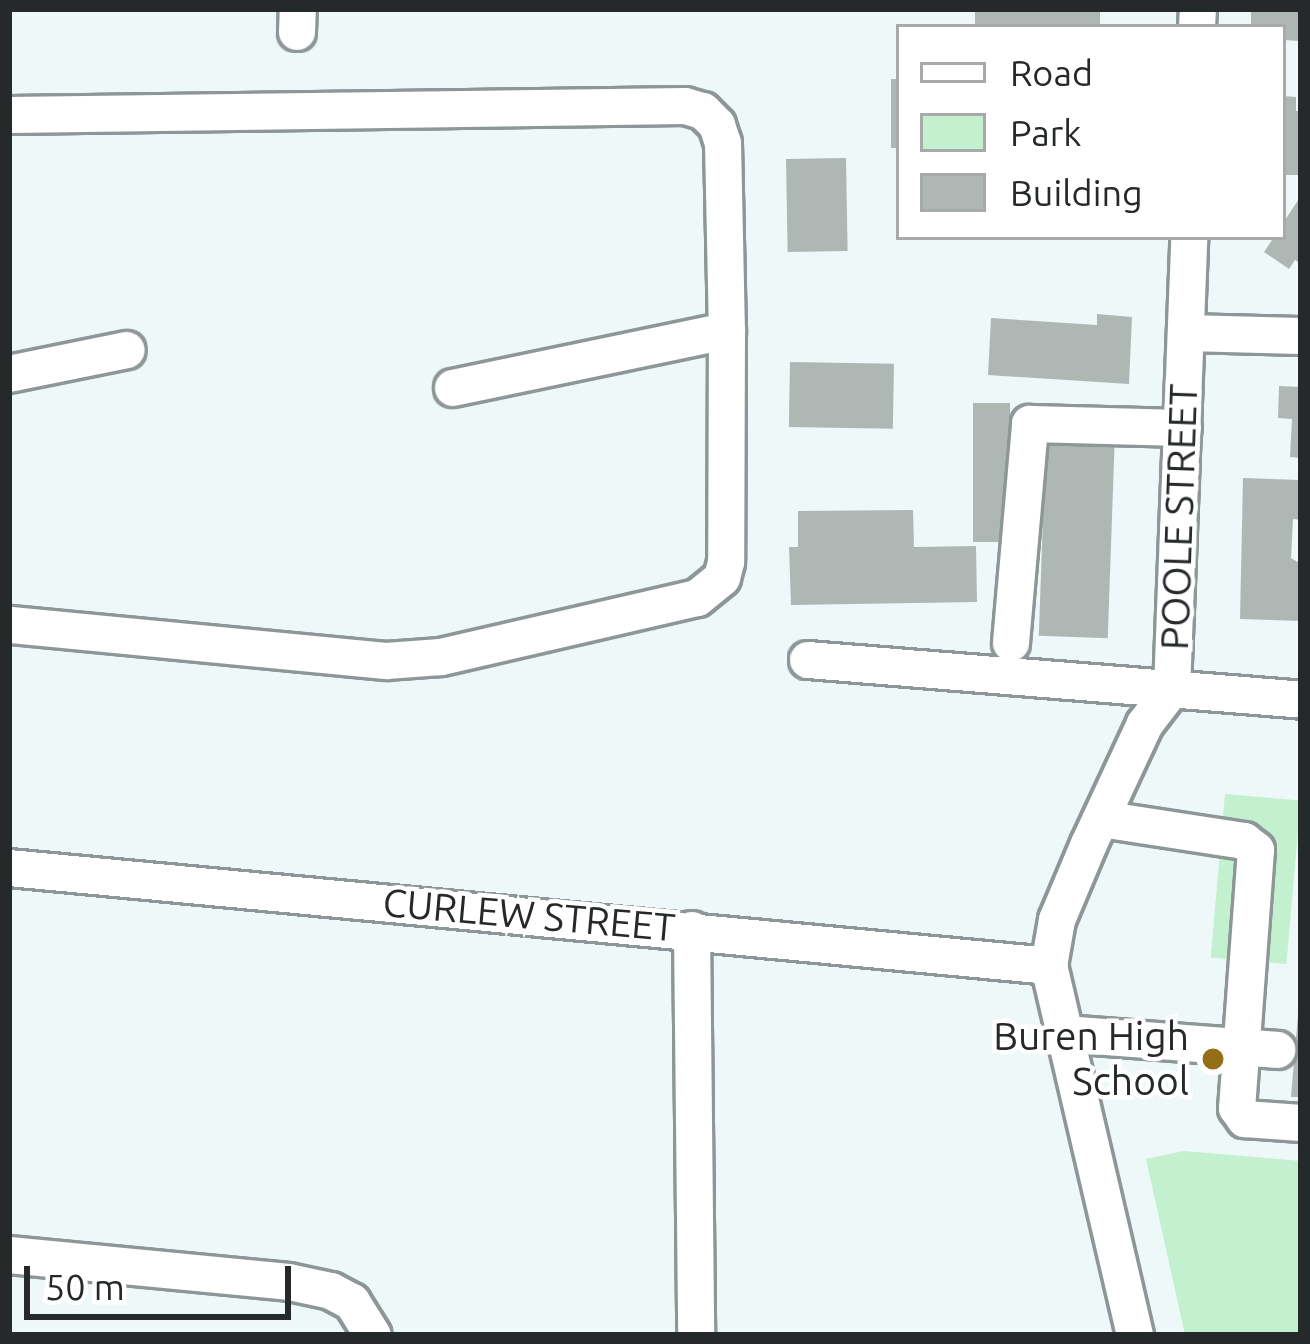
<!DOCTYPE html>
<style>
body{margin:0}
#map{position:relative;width:1310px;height:1344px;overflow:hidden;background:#eff8f8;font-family:Ubuntu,sans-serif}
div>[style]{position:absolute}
.green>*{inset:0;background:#c3f0cf;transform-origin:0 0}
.building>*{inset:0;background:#afb7b5;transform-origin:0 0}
.roads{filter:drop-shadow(3px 0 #8e9797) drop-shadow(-3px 0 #8e9797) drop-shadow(0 3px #8e9797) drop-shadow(0 -3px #8e9797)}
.minor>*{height:36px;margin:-18px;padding:0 18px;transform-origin:18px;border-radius:18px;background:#fff}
.dots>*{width:33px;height:33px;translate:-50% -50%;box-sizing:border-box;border:6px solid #fff;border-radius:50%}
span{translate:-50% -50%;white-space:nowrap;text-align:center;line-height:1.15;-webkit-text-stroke:9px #fff;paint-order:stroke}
.street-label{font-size:39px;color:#262929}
.poi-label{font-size:39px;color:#262929}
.right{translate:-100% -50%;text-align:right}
.frame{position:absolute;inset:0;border:12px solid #262929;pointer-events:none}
.legend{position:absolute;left:896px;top:24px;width:390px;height:216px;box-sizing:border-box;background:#fff;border:3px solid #a8a9a9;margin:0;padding:15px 21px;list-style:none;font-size:36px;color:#262929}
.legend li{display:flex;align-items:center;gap:24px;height:60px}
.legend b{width:60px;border:3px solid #a8a9a9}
.scale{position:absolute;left:24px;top:1266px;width:267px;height:54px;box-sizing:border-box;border:6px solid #262929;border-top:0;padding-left:15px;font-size:36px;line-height:42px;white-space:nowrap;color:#262929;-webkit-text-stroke:9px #fff;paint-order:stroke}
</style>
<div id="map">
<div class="green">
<i style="left:1225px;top:794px;width:76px;height:164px;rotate:5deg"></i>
<i style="clip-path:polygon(1184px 1151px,1301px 1161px,1301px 1335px,1185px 1335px,1146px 1159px)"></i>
</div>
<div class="building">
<i style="left:975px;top:9px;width:125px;height:18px"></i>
<i style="clip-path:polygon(1251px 9px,1301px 9px,1301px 41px,1283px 40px,1283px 27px,1251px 27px)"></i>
<i style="left:891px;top:79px;width:8px;height:69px"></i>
<i style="clip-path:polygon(1283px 96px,1296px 97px,1296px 111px,1301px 111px,1301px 175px,1283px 175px)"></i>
<i style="left:846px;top:158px;width:93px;height:60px;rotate:89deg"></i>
<i style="clip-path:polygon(1301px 196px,1301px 264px,1295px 260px,1289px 269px,1264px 252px,1274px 237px,1283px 237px,1283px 223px)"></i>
<i style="clip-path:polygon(1097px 314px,1132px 317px,1129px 384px,988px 375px,991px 318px,1097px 325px)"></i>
<i style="left:790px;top:362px;width:104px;height:65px;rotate:1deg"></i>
<i style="clip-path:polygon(1279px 386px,1301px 387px,1301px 458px,1290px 457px,1292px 419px,1278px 418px)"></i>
<i style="left:973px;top:403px;width:37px;height:139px"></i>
<i style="left:1046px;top:430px;width:69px;height:206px;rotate:2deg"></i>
<i style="clip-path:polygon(1243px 478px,1301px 480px,1301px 520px,1293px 519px,1291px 558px,1301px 564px,1301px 621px,1240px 619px)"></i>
<i style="clip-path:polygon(913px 510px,914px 547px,976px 546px,977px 602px,791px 605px,789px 547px,798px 547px,798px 511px)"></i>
<i style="clip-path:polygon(1298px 1015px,1301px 1015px,1301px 1097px,1291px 1097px)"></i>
</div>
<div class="roads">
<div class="minor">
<i style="left:1197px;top:27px;width:18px;rotate:-87deg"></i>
<i style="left:297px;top:32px;width:23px;rotate:-88deg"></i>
<i style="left:9px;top:115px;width:676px;rotate:-0.76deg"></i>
<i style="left:685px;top:106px;width:19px;rotate:16deg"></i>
<i style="left:703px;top:111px;width:20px;rotate:45deg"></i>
<i style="left:717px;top:125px;width:19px;rotate:72deg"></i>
<i style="left:723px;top:143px;width:188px;rotate:88.8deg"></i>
<i style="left:727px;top:331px;width:231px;rotate:90.2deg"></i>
<i style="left:726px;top:562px;width:16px;rotate:104deg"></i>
<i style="left:722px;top:578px;width:32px;rotate:141deg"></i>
<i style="left:697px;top:598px;width:263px;rotate:167deg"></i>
<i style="left:441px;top:657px;width:55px;rotate:175.8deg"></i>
<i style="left:386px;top:661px;width:379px;rotate:-174.5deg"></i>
<i style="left:1186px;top:333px;width:115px;rotate:1.5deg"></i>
<i style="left:9px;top:374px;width:120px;rotate:-11.5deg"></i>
<i style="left:453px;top:388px;width:280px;rotate:-11.8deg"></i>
<i style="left:1011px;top:643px;width:220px;rotate:-85deg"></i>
<i style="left:1030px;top:424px;width:153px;rotate:1.5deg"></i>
<i style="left:808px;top:660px;width:495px;rotate:4.6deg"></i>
<i style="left:1101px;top:819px;width:145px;rotate:8.7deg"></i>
<i style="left:1244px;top:841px;width:15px;rotate:37deg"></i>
<i style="left:1256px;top:850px;width:259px;rotate:94.2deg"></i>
<i style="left:1237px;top:1108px;width:14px;rotate:54deg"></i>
<i style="left:1245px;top:1119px;width:56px;rotate:4.1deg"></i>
<i style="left:9px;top:868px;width:1045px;rotate:5.38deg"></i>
<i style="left:692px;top:930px;width:405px;rotate:89.4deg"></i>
<i style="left:1065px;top:1034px;width:213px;rotate:4.3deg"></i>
<i style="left:9px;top:1255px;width:281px;rotate:5.5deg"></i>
<i style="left:289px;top:1282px;width:43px;rotate:12.1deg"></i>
<i style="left:331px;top:1291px;width:24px;rotate:28deg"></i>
<i style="left:352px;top:1302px;width:39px;rotate:58deg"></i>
<i style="left:1135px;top:1335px;width:379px;rotate:-103.1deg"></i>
<i style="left:1049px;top:966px;width:47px;rotate:-80.1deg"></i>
<i style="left:1057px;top:920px;width:82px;rotate:-67.2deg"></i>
<i style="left:1089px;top:844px;width:132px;rotate:-65deg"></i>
<i style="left:1145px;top:724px;width:44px;rotate:-52.4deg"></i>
<i style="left:1172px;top:689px;width:452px;rotate:-87.8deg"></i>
</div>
</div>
<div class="dots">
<i style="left:1213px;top:1059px;background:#946f17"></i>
</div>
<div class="street-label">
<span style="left:1179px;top:517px;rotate:-88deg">POOLE STREET</span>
<span style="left:529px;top:915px;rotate:5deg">CURLEW STREET</span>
</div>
<div class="poi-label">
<span class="right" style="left:1189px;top:1059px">Buren High<br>School</span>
</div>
<div class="frame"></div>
<ul class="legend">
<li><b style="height:15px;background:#fff"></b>Road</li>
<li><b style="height:33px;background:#c3f0cf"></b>Park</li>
<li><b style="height:33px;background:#afb7b5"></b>Building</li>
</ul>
<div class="scale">50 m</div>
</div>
